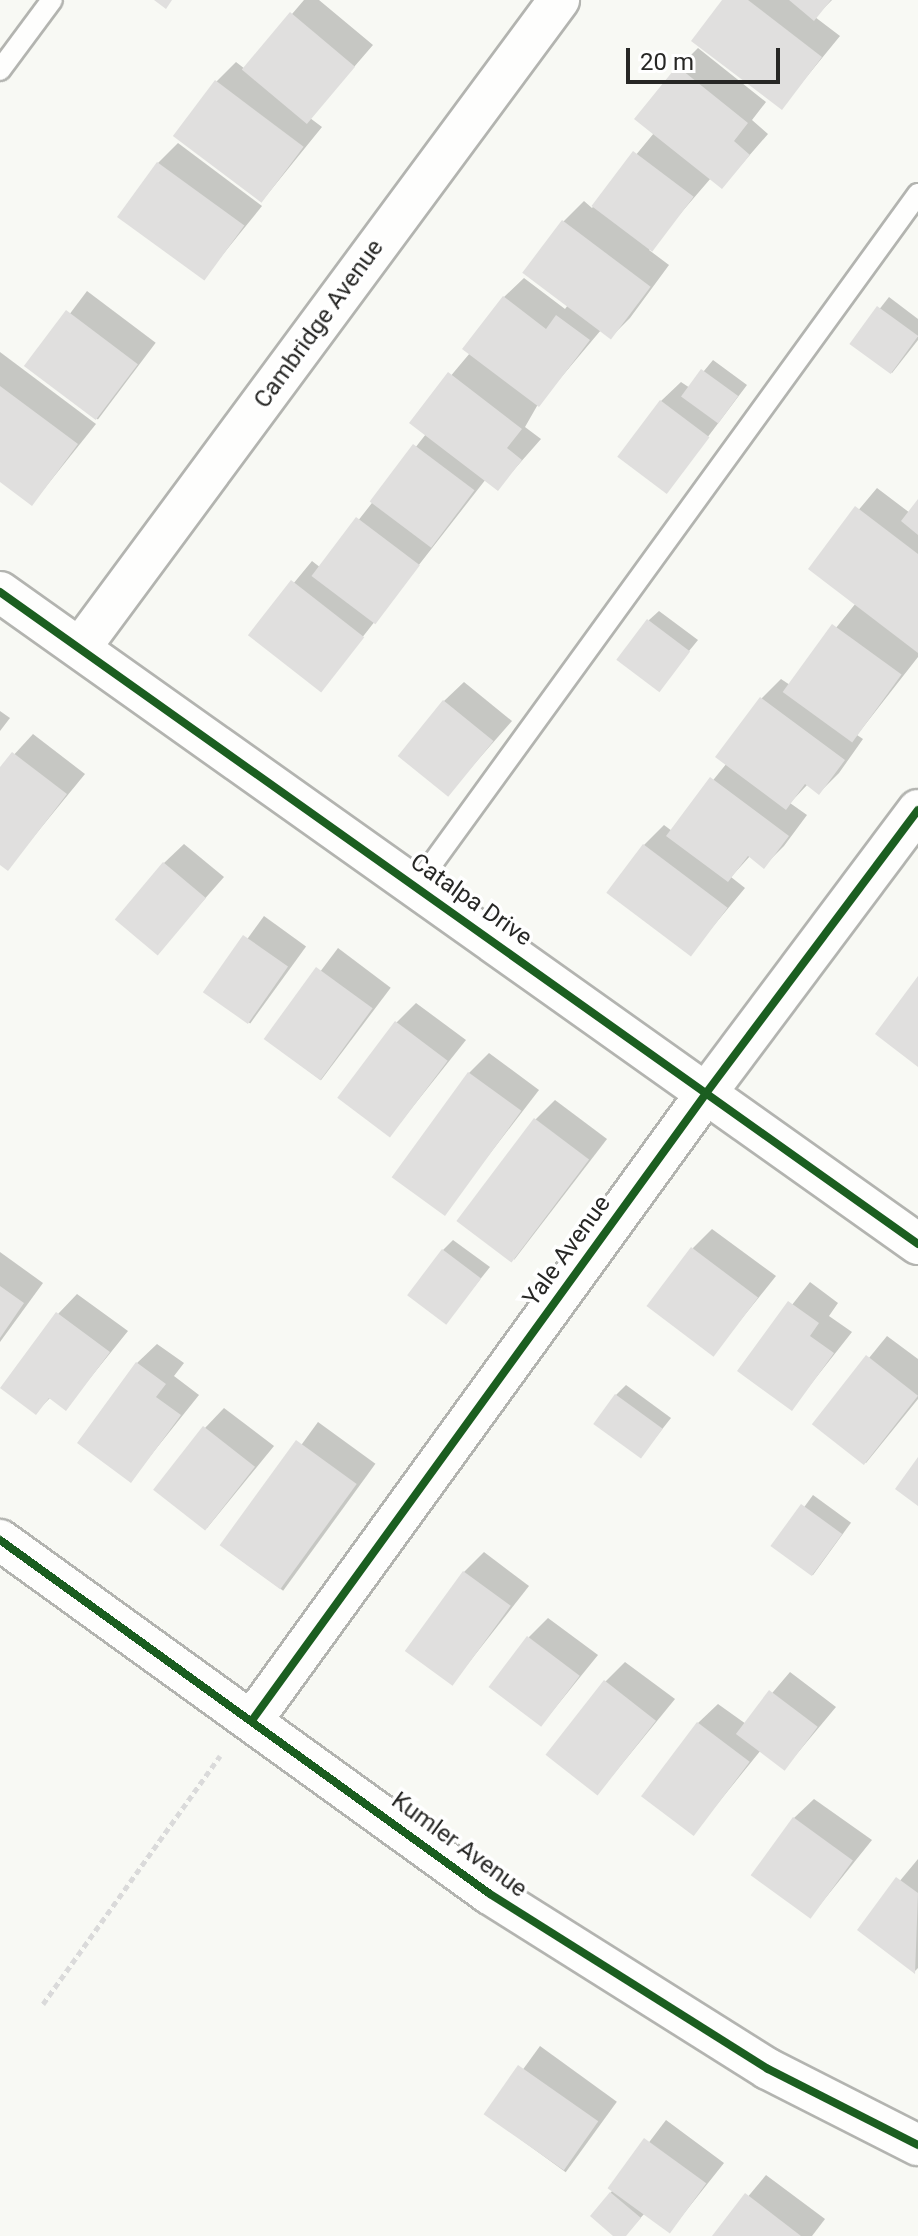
<!DOCTYPE html>
<style>
body{margin:0}
#map{position:relative;width:918px;height:2236px;overflow:hidden;background:#f8f9f4;font-family:Roboto,sans-serif}
div>[style]{position:absolute}
.shadow>*{inset:0;background:#0003;transform-origin:0 0}
.building>*{inset:0;background:#e0dfde;transform-origin:0 0}
.path>*{height:5px;margin-top:-2.5px;transform-origin:0;background:repeating-linear-gradient(90deg,#dadada 0 6px,transparent 0 10px)}
.roads{filter:drop-shadow(2px 0 #b3b4b0) drop-shadow(-2px 0 #b3b4b0) drop-shadow(0 2px #b3b4b0) drop-shadow(0 -2px #b3b4b0)}
.lane>*{height:20px;margin:-10px;padding:0 10px;transform-origin:10px;border-radius:10px;background:#fefefd}
.street>*{height:40px;margin:-20px;padding:0 20px;transform-origin:20px;border-radius:20px;background:#fefefd}
.cycleway>*{height:8px;margin:-4px;padding:0 4px;transform-origin:4px;border-radius:4px;background:#1b5e20}
span{translate:-50% -50%;white-space:nowrap;text-align:center;line-height:1.15;-webkit-text-stroke:7px #fff;paint-order:stroke}
.street-label{font-size:24px;color:#272725}
.scale{position:absolute;left:626px;top:48px;width:154px;height:36px;box-sizing:border-box;border:4px solid #272725;border-top:0;padding-left:10px;font-size:24px;line-height:28px;white-space:nowrap;color:#272725;-webkit-text-stroke:6px #fff;paint-order:stroke}
</style>
<div id="map">
<div class="shadow">
<i style="clip-path:polygon(304px 0,319px 0,373px 45px,310px 118px,322px 127px,262px 201px,216px 82px,236px 62px,245px 69px)"></i>
<i style="clip-path:polygon(725px 0,832px 0,815px 17px,840px 36px,782px 107px)"></i>
<i style="clip-path:polygon(698px 48px,766px 102px,752px 120px,768px 134px,722px 187px,711px 178px,649px 250px,669px 265px,630px 318px,611px 337px,601px 330px,537px 406px,525px 427px,541px 439px,498px 488px,486px 479px,322px 689px,251px 635px,312px 561px,321px 568px,426px 434px,412px 422px,470px 353px,504px 297px,524px 278px,565px 309px,568px 305px,525px 273px,564px 221px,584px 201px,592px 208px,654px 133px,678px 68px)"></i>
<i style="clip-path:polygon(178px 143px,262px 206px,203px 279px,158px 163px)"></i>
<i style="left:87px;top:291px;width:86px;height:96px;rotate:37deg"></i>
<i style="clip-path:polygon(889px 297px,918px 319px,918px 340px,892px 373px,852px 344px)"></i>
<i style="clip-path:polygon(0 352px,96px 424px,32px 504px,0 480px)"></i>
<i style="clip-path:polygon(713px 360px,747px 385px,667px 491px,661px 401px,681px 382px,690px 388px)"></i>
<i style="clip-path:polygon(877px 488px,910px 513px,918px 502px,918px 657px,857px 735px,863px 739px,839px 773px,819px 793px,808px 784px,790px 803px,807px 815px,784px 846px,764px 866px,751px 855px,731px 877px,745px 888px,690px 954px,644px 845px,664px 825px,672px 831px,727px 763px,762px 698px,781px 679px,790px 685px,856px 603px,810px 568px)"></i>
<i style="clip-path:polygon(659px 611px,698px 640px,658px 689px,649px 620px)"></i>
<i style="clip-path:polygon(464px 682px,512px 721px,447px 795px,444px 701px)"></i>
<i style="clip-path:polygon(0 711px,10px 718px,0 731px)"></i>
<i style="clip-path:polygon(33px 734px,85px 774px,8px 868px,0 862px,0 770px)"></i>
<i style="clip-path:polygon(184px 844px,224px 877px,157px 953px,164px 863px)"></i>
<i style="left:264px;top:916px;width:52px;height:95px;rotate:36deg"></i>
<i style="left:338px;top:948px;width:66px;height:116px;rotate:37deg"></i>
<i style="clip-path:polygon(416px 1003px,466px 1040px,391px 1134px,396px 1023px)"></i>
<i style="clip-path:polygon(489px 1053px,539px 1090px,444px 1213px,469px 1073px)"></i>
<i style="clip-path:polygon(555px 1100px,607px 1139px,514px 1260px,535px 1120px)"></i>
<i style="clip-path:polygon(712px 1229px,776px 1276px,714px 1353px,693px 1248px)"></i>
<i style="clip-path:polygon(453px 1240px,490px 1267px,446px 1322px,443px 1250px)"></i>
<i style="clip-path:polygon(0 1252px,43px 1283px,0 1342px)"></i>
<i style="clip-path:polygon(810px 1282px,838px 1303px,829px 1316px,852px 1332px,792px 1408px,740px 1371px)"></i>
<i style="clip-path:polygon(77px 1294px,128px 1331px,66px 1408px,51px 1397px,36px 1412px,58px 1314px)"></i>
<i style="clip-path:polygon(887px 1336px,918px 1359px,918px 1399px,866px 1463px,815px 1424px)"></i>
<i style="clip-path:polygon(157px 1344px,184px 1363px,174px 1376px,199px 1395px,131px 1480px,137px 1363px)"></i>
<i style="clip-path:polygon(626px 1385px,671px 1418px,641px 1456px,616px 1395px)"></i>
<i style="clip-path:polygon(224px 1408px,274px 1446px,207px 1528px,205px 1428px)"></i>
<i style="left:318px;top:1422px;width:71px;height:157px;rotate:36deg"></i>
<i style="left:813px;top:1495px;width:47px;height:65px;rotate:36deg"></i>
<i style="clip-path:polygon(484px 1552px,529px 1586px,452px 1684px,464px 1572px)"></i>
<i style="clip-path:polygon(548px 1618px,598px 1655px,542px 1724px,529px 1637px)"></i>
<i style="clip-path:polygon(625px 1662px,675px 1699px,599px 1792px,605px 1682px)"></i>
<i style="clip-path:polygon(790px 1672px,836px 1707px,785px 1768px,761px 1750px,693px 1834px,698px 1723px,718px 1704px,746px 1724px)"></i>
<i style="clip-path:polygon(814px 1799px,872px 1840px,811px 1916px,794px 1818px)"></i>
<i style="clip-path:polygon(918px 1859px,918px 1968px,915px 1971px,860px 1929px)"></i>
<i style="left:540px;top:2046px;width:95px;height:87px;rotate:36deg"></i>
<i style="clip-path:polygon(666px 2120px,724px 2163px,670px 2231px,645px 2213px,624px 2236px,616px 2236px,593px 2216px)"></i>
<i style="clip-path:polygon(766px 2175px,825px 2219px,812px 2236px,715px 2236px)"></i>
</div>
<div class="building">
<i style="clip-path:polygon(154px 0,172px 0,166px 9px)"></i>
<i style="clip-path:polygon(722px 0,748px 0,822px 57px,782px 110px,691px 41px)"></i>
<i style="clip-path:polygon(789px 0,831px 0,814px 21px)"></i>
<i style="left:290px;top:12px;width:85px;height:75px;rotate:40deg"></i>
<i style="clip-path:polygon(677px 66px,748px 123px,734px 141px,750px 155px,722px 189px,634px 119px)"></i>
<i style="left:215px;top:80px;width:111px;height:70px;rotate:37deg"></i>
<i style="left:633px;top:151px;width:76px;height:69px;rotate:37deg"></i>
<i style="left:157px;top:162px;width:108px;height:68px;rotate:36deg"></i>
<i style="left:562px;top:220px;width:111px;height:66px;rotate:37deg"></i>
<i style="clip-path:polygon(503px 296px,546px 329px,556px 315px,590px 340px,539px 407px,462px 349px)"></i>
<i style="left:877px;top:306px;width:51px;height:47px;rotate:36deg"></i>
<i style="left:66px;top:310px;width:90px;height:70px;rotate:37deg"></i>
<i style="left:701px;top:369px;width:46px;height:34px;rotate:36deg"></i>
<i style="clip-path:polygon(448px 372px,522px 429px,507px 448px,522px 460px,498px 491px,409px 423px)"></i>
<i style="clip-path:polygon(0 386px,78px 444px,32px 506px,0 482px)"></i>
<i style="left:660px;top:400px;width:62px;height:71px;rotate:37deg"></i>
<i style="left:413px;top:444px;width:77px;height:72px;rotate:37deg"></i>
<i style="clip-path:polygon(918px 499px,918px 535px,901px 521px)"></i>
<i style="clip-path:polygon(855px 506px,918px 554px,918px 653px,808px 569px)"></i>
<i style="left:356px;top:517px;width:80px;height:74px;rotate:37deg"></i>
<i style="left:291px;top:580px;width:93px;height:70px;rotate:38deg"></i>
<i style="left:647px;top:619px;width:54px;height:51px;rotate:37deg"></i>
<i style="left:832px;top:624px;width:86px;height:84px;rotate:36deg"></i>
<i style="clip-path:polygon(760px 697px,845px 760px,819px 795px,805px 784px,786px 810px,715px 757px)"></i>
<i style="left:443px;top:700px;width:65px;height:72px;rotate:39deg"></i>
<i style="clip-path:polygon(12px 752px,67px 794px,8px 871px,0 865px,0 767px)"></i>
<i style="clip-path:polygon(710px 777px,789px 836px,764px 869px,748px 856px,728px 882px,666px 836px)"></i>
<i style="left:643px;top:844px;width:106px;height:61px;rotate:37deg"></i>
<i style="left:163px;top:862px;width:56px;height:75px;rotate:40deg"></i>
<i style="left:243px;top:935px;width:55px;height:70px;rotate:35deg"></i>
<i style="left:316px;top:967px;width:70px;height:89px;rotate:36deg"></i>
<i style="clip-path:polygon(918px 976px,918px 1067px,875px 1034px)"></i>
<i style="left:395px;top:1021px;width:66px;height:96px;rotate:37deg"></i>
<i style="left:468px;top:1072px;width:66px;height:130px;rotate:36deg"></i>
<i style="left:534px;top:1118px;width:69px;height:129px;rotate:37deg"></i>
<i style="left:691px;top:1247px;width:84px;height:74px;rotate:37deg"></i>
<i style="left:442px;top:1249px;width:49px;height:58px;rotate:37deg"></i>
<i style="clip-path:polygon(0 1286px,24px 1303px,0 1338px)"></i>
<i style="clip-path:polygon(788px 1301px,819px 1323px,810px 1336px,834px 1353px,792px 1411px,737px 1371px)"></i>
<i style="clip-path:polygon(56px 1312px,110px 1352px,66px 1411px,49px 1398px,36px 1415px,0 1388px)"></i>
<i style="left:866px;top:1355px;width:66px;height:88px;rotate:38deg"></i>
<i style="clip-path:polygon(136px 1362px,166px 1384px,156px 1397px,181px 1415px,131px 1483px,77px 1443px)"></i>
<i style="left:615px;top:1394px;width:59px;height:37px;rotate:36deg"></i>
<i style="left:203px;top:1426px;width:66px;height:81px;rotate:38deg"></i>
<i style="left:296px;top:1440px;width:75px;height:130px;rotate:36deg"></i>
<i style="clip-path:polygon(918px 1457px,918px 1506px,895px 1489px)"></i>
<i style="left:801px;top:1504px;width:51px;height:52px;rotate:36deg"></i>
<i style="left:463px;top:1571px;width:59px;height:99px;rotate:36deg"></i>
<i style="left:527px;top:1636px;width:66px;height:64px;rotate:37deg"></i>
<i style="left:604px;top:1680px;width:66px;height:95px;rotate:38deg"></i>
<i style="left:769px;top:1690px;width:61px;height:55px;rotate:37deg"></i>
<i style="left:697px;top:1722px;width:66px;height:93px;rotate:37deg"></i>
<i style="left:793px;top:1817px;width:74px;height:72px;rotate:36deg"></i>
<i style="clip-path:polygon(896px 1877px,918px 1893px,915px 1974px,857px 1930px)"></i>
<i style="left:518px;top:2065px;width:98px;height:60px;rotate:35deg"></i>
<i style="left:644px;top:2138px;width:77px;height:62px;rotate:36deg"></i>
<i style="clip-path:polygon(610px 2192px,641px 2218px,626px 2236px,613px 2236px,590px 2216px)"></i>
<i style="clip-path:polygon(745px 2193px,801px 2236px,712px 2236px)"></i>
</div>
<div class="path">
<i style="left:43px;top:2004px;width:305px;rotate:-54.5deg"></i>
</div>
<div class="roads">
<div class="lane">
<i style="left:0;top:70px;width:87px;rotate:-53.4deg"></i>
<i style="left:416px;top:886px;width:855px;rotate:-54.04deg"></i>
</div>
<div class="street">
<i style="left:0;top:592px;width:1126px;rotate:35.38deg"></i>
<i style="left:80px;top:648px;width:806px;rotate:-53.53deg"></i>
<i style="left:0;top:1540px;width:604px;rotate:35.85deg"></i>
<i style="left:490px;top:1894px;width:328px;rotate:32.2deg"></i>
<i style="left:768px;top:2069px;width:168px;rotate:26.9deg"></i>
<i style="left:253px;top:1719px;width:774px;rotate:-54.09deg"></i>
<i style="left:707px;top:1092px;width:352px;rotate:-53.2deg"></i>
</div>
</div>
<div class="cycleway">
<i style="left:0;top:592px;width:1126px;rotate:35.38deg"></i>
<i style="left:0;top:1540px;width:604px;rotate:35.85deg"></i>
<i style="left:490px;top:1894px;width:328px;rotate:32.2deg"></i>
<i style="left:768px;top:2069px;width:168px;rotate:26.9deg"></i>
<i style="left:253px;top:1719px;width:774px;rotate:-54.09deg"></i>
<i style="left:707px;top:1092px;width:352px;rotate:-53.2deg"></i>
</div>
<div class="street-label">
<span style="left:319px;top:324px;rotate:-54deg">Cambridge Avenue</span>
<span style="left:471px;top:900px;rotate:35deg">Catalpa Drive</span>
<span style="left:567px;top:1251px;rotate:-54deg">Yale Avenue</span>
<span style="left:459px;top:1845px;rotate:36deg">Kumler Avenue</span>
</div>
<div class="scale">20 m</div>
</div>
